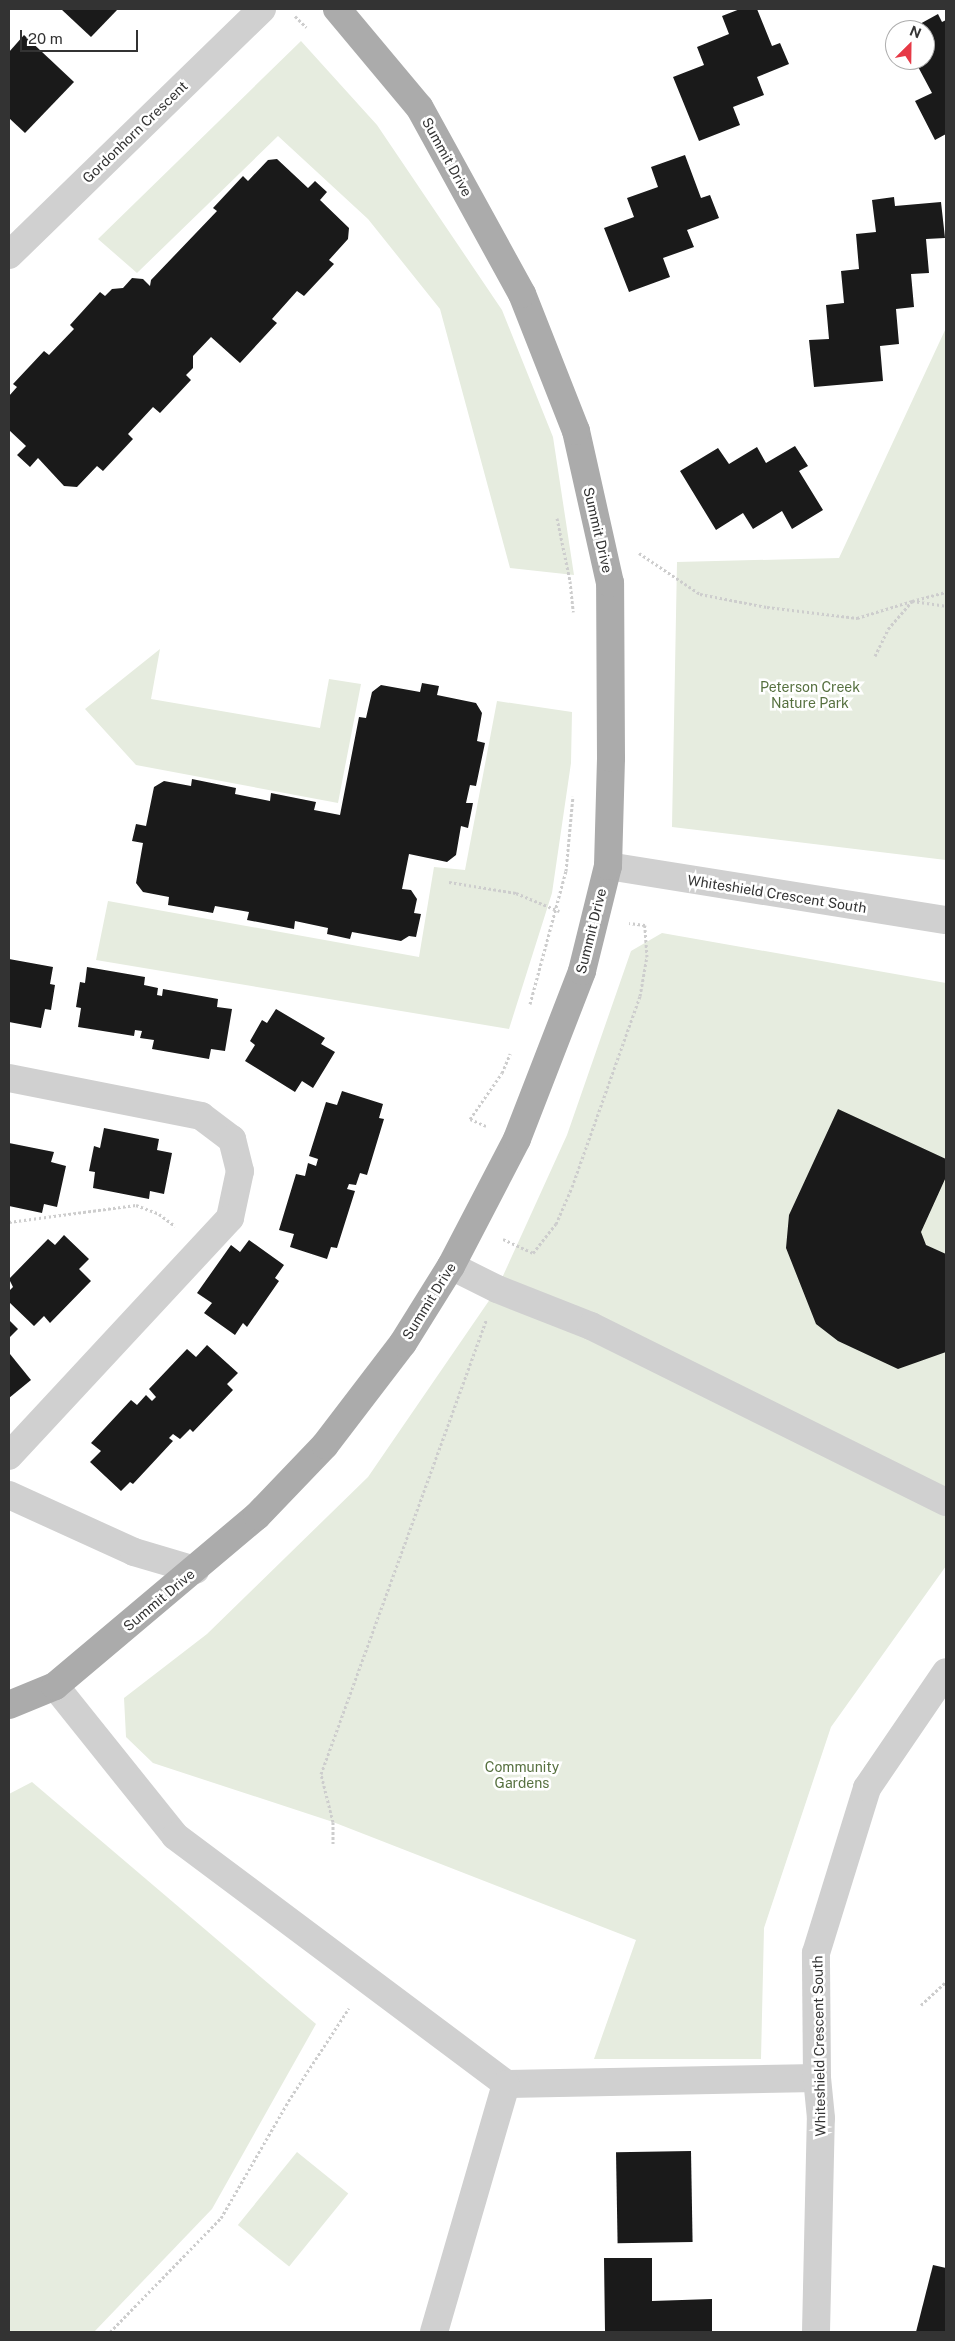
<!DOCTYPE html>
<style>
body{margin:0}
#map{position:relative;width:955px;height:2341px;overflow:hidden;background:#fff;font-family:"Public Sans",sans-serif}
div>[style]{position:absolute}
.green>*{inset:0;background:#e6ecdf;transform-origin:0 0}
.building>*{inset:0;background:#1a1a1a;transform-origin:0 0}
.path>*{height:3px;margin-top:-1.5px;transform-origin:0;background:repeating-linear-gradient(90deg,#cdcdcd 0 2.5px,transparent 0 5px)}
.minor>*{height:28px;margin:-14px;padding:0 14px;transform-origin:14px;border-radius:14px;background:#d0d0d0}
.major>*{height:28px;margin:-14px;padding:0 14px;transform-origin:14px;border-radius:14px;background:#ababab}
span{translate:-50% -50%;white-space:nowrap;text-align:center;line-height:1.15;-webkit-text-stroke:5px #fff;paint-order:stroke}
.street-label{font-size:14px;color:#333}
.park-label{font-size:14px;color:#56703f}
.frame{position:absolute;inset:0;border:10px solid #333;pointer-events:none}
.north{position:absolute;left:885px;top:20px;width:50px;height:50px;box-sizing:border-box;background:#fff;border:1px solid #adadad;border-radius:50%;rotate:23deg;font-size:14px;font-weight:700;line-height:20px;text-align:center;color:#333}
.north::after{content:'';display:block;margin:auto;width:18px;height:22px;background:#e63946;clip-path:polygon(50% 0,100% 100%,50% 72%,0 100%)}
.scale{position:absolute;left:20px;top:30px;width:118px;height:22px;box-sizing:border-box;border:2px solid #333;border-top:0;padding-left:6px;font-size:15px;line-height:18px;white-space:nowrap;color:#333;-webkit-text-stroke:4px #fff;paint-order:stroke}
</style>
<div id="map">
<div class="green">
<i style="clip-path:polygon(301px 41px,377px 125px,502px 310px,553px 437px,574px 575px,510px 568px,440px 309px,368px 219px,278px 136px,137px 273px,98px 239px)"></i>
<i style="clip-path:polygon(946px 328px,946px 860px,672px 827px,677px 562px,839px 558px)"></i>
<i style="clip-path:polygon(160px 649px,151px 699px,320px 728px,329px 679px,361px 684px,338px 803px,136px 765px,85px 709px)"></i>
<i style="clip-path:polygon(497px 701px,572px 712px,571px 763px,552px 893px,509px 1029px,96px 960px,108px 901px,419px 957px,434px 867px,465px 870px)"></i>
<i style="clip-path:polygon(662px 933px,946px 983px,946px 1566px,831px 1727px,764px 1928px,761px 2059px,594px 2059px,636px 1940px,333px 1822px,153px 1763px,126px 1737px,124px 1698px,207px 1634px,368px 1477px,497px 1289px,567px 1135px,631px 951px)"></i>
<i style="clip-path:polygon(32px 1782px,316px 2024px,212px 2209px,94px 2332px,9px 2332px,9px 1794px)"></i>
<i style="left:297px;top:2152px;width:66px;height:94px;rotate:39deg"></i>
</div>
<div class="building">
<i style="clip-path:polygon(61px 9px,118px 9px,91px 37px)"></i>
<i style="clip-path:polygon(740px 9px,757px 9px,772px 46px,780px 43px,789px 64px,757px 77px,764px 95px,733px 107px,740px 125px,699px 141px,673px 77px,704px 65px,697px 47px,729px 34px,722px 16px)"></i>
<i style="clip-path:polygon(938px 14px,942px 22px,946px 20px,946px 134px,935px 140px,915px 101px,932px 93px,916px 63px,933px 54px,925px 38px,925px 30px,921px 30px,918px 25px)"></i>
<i style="clip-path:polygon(24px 35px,74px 82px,25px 133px,9px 118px,9px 52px)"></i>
<i style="clip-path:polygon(685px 155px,701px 198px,710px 195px,719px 218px,687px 230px,694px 247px,663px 258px,670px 277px,629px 292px,604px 228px,634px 217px,627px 198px,658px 187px,651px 167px)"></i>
<i style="clip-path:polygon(277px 159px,308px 188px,315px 181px,327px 192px,320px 200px,349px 228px,348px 239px,329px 260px,334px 264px,304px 296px,297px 291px,272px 319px,277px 323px,240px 363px,211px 337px,193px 356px,193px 368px,186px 375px,191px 380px,160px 413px,153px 407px,128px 434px,133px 439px,103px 471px,97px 466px,77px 487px,64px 486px,38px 458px,30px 467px,17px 455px,26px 446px,9px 430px,9px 396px,17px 387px,13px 384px,44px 351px,49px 355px,74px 329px,70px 325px,100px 292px,105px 296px,112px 289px,123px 288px,132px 278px,143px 279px,150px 286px,151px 280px,217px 211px,213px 208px,243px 176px,248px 181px,268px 160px)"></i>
<i style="clip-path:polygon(894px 197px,895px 206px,941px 202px,945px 238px,926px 239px,929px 273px,911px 274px,914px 307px,896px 309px,899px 344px,880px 346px,883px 381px,814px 387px,809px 340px,829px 339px,826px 305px,844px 303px,841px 271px,859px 269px,856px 234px,876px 232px,872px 200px)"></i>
<i style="clip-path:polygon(795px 446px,808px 466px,799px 471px,823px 510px,792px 529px,782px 511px,753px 529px,743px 513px,716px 530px,680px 471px,718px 448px,729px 464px,757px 447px,766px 463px)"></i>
<i style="clip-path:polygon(422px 683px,439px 686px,437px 695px,476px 703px,482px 713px,477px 741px,485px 743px,476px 786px,470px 785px,466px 803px,473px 803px,468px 828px,461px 826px,456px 855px,447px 862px,409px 854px,402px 889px,411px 890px,417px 899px,414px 913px,421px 914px,416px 937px,409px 936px,401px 941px,352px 932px,350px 939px,327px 934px,328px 928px,295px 921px,294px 929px,247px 920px,249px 912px,215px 906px,213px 913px,168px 905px,169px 897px,143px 892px,136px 883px,143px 843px,132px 841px,136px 824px,146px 826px,154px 787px,164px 781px,191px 786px,192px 779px,236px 788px,235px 794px,270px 801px,271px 793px,316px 802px,314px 810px,340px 815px,359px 717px,366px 718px,372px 692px,381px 685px,420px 692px)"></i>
<i style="clip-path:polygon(9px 959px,53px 967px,50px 984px,55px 985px,51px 1010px,45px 1009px,41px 1028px,9px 1022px)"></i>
<i style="clip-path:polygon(87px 967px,145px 977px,144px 985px,158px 988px,157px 995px,162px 996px,163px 989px,218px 999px,217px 1007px,232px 1009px,225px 1051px,211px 1049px,209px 1059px,152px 1049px,154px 1040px,140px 1038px,142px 1031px,135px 1030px,134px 1036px,78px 1027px,81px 1008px,76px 1007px,80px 982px,85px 983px)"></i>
<i style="clip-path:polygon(276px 1009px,325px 1038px,321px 1044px,335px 1052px,313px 1088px,302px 1081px,295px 1092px,245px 1061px,255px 1045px,250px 1041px,262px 1020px,267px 1023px)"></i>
<i style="clip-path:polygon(342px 1091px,383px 1104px,379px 1118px,384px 1119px,367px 1175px,360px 1173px,356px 1185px,349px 1184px,347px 1189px,355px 1191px,337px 1248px,331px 1247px,327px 1259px,290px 1247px,294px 1234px,279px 1230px,296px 1174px,305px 1176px,308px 1163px,316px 1166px,318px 1159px,309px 1156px,326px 1102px,337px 1105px)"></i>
<i style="clip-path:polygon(838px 1109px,946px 1159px,946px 1177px,921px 1232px,926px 1245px,946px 1254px,946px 1352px,898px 1369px,838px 1341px,816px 1324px,786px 1248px,789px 1215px)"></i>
<i style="clip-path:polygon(104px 1128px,159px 1139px,157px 1150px,172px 1153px,164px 1194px,150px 1191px,149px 1199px,93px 1188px,95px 1172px,89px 1171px,94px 1146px,100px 1148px)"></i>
<i style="clip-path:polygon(9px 1143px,54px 1152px,51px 1162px,66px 1166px,57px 1207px,44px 1204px,42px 1213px,9px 1206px)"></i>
<i style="clip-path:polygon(64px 1235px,89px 1259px,79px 1269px,91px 1281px,50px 1323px,44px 1316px,34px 1326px,9px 1302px,9px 1291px,13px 1287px,9px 1279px,48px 1239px,55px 1245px)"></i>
<i style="clip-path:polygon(249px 1240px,284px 1265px,275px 1278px,279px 1281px,247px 1327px,243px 1323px,235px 1335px,204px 1313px,212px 1303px,197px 1293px,231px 1245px,240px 1252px)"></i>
<i style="clip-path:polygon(9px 1320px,18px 1329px,9px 1338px)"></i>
<i style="clip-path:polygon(207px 1345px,238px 1373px,227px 1384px,233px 1390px,193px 1432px,190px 1429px,180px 1439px,173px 1434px,169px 1438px,173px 1441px,133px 1484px,130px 1482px,121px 1491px,90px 1462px,101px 1451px,91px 1443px,131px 1400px,137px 1405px,146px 1395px,152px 1401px,156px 1397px,149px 1389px,187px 1349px,196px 1357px)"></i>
<i style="clip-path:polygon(10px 1354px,31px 1380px,9px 1398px,9px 1355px)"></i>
<i style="left:691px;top:2151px;width:91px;height:75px;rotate:89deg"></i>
<i style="clip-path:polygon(604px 2258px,652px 2258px,652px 2301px,712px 2299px,712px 2332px,605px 2332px)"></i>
<i style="clip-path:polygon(933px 2265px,946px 2268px,946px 2332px,916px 2332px)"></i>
</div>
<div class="path">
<i style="left:295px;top:16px;width:16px;rotate:45deg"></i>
<i style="left:557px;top:518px;width:64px;rotate:78.3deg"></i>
<i style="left:570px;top:581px;width:31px;rotate:84deg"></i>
<i style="left:639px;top:553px;width:73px;rotate:33.9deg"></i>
<i style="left:700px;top:594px;width:68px;rotate:11deg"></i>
<i style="left:767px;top:607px;width:91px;rotate:7deg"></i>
<i style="left:857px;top:618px;width:58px;rotate:-17.2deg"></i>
<i style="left:912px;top:601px;width:34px;rotate:8deg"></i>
<i style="left:875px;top:656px;width:30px;rotate:-64deg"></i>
<i style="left:888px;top:629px;width:37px;rotate:-49deg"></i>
<i style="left:912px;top:601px;width:35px;rotate:-15deg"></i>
<i style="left:449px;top:882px;width:68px;rotate:9.3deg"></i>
<i style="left:516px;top:893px;width:47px;rotate:22.7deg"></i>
<i style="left:530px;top:1004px;width:138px;rotate:-74.9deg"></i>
<i style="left:566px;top:871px;width:75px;rotate:-84.7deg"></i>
<i style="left:486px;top:1126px;width:17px;rotate:-156deg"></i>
<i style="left:470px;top:1119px;width:56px;rotate:-55.2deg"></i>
<i style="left:502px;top:1073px;width:21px;rotate:-67deg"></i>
<i style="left:9px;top:1222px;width:128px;rotate:-7.6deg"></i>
<i style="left:136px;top:1205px;width:25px;rotate:21deg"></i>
<i style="left:159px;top:1214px;width:20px;rotate:37deg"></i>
<i style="left:503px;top:1239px;width:33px;rotate:25deg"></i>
<i style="left:533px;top:1253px;width:37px;rotate:-52deg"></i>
<i style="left:556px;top:1224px;width:40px;rotate:-66.6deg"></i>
<i style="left:572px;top:1187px;width:203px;rotate:-70.4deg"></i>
<i style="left:640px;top:996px;width:40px;rotate:-80deg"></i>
<i style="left:647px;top:957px;width:32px;rotate:-94deg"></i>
<i style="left:645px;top:925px;width:16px;rotate:-173deg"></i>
<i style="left:333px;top:1844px;width:22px;rotate:-90deg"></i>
<i style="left:333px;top:1822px;width:49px;rotate:-104deg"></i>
<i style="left:321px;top:1774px;width:483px;rotate:-70deg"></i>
<i style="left:921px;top:2005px;width:34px;rotate:-43deg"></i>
<i style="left:110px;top:2332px;width:159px;rotate:-45.8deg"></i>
<i style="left:221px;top:2218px;width:140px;rotate:-60deg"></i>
<i style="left:291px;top:2097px;width:106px;rotate:-56.9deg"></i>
</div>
<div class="minor">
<i style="left:9px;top:255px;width:353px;rotate:-44.2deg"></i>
<i style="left:608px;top:866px;width:342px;rotate:9.1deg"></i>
<i style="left:9px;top:1078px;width:196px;rotate:11.2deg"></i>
<i style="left:201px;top:1116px;width:39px;rotate:37deg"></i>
<i style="left:232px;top:1139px;width:33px;rotate:76deg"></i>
<i style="left:240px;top:1171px;width:48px;rotate:102deg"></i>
<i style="left:230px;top:1218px;width:325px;rotate:132.9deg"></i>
<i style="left:451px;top:1266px;width:51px;rotate:26.6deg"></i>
<i style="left:497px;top:1289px;width:101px;rotate:21.5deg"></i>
<i style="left:591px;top:1326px;width:396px;rotate:26.4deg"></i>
<i style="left:9px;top:1495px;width:137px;rotate:24.5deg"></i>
<i style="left:134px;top:1552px;width:64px;rotate:16.4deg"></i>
<i style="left:55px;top:1686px;width:192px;rotate:51.3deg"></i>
<i style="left:175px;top:1836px;width:414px;rotate:36.8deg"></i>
<i style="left:506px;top:2084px;width:311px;rotate:-1.1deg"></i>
<i style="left:434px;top:2332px;width:258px;rotate:-73.8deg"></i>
<i style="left:816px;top:2332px;width:214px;rotate:-88.7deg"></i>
<i style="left:821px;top:2118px;width:40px;rotate:-95.7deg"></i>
<i style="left:817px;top:2078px;width:125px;rotate:-90.5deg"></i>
<i style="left:816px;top:1953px;width:173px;rotate:-72.8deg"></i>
<i style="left:867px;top:1788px;width:140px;rotate:-55.7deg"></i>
</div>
<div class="major">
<i style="left:9px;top:1705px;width:50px;rotate:-22.4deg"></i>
<i style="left:55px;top:1686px;width:264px;rotate:-40.1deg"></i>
<i style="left:257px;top:1516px;width:98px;rotate:-46.2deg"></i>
<i style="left:325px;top:1445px;width:128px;rotate:-52.6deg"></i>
<i style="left:403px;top:1343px;width:91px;rotate:-58.1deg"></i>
<i style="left:451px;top:1266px;width:143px;rotate:-62.5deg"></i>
<i style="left:517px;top:1139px;width:180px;rotate:-68.8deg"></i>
<i style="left:582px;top:971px;width:108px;rotate:-76.1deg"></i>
<i style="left:608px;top:866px;width:108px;rotate:-88.4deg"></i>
<i style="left:611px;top:758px;width:175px;rotate:-90.3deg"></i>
<i style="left:610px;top:583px;width:156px;rotate:-102.6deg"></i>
<i style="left:576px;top:431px;width:147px;rotate:-111.5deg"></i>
<i style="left:522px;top:294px;width:213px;rotate:-118.8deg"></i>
<i style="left:419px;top:107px;width:128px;rotate:-129.9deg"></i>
</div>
<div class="street-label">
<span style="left:135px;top:132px;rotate:-44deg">Gordonhorn Crescent</span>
<span style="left:447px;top:157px;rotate:61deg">Summit Drive</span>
<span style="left:598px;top:530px;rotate:77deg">Summit Drive</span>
<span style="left:777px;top:894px;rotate:9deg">Whiteshield Crescent South</span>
<span style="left:591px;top:931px;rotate:-76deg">Summit Drive</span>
<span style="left:429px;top:1301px;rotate:-58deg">Summit Drive</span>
<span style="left:159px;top:1600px;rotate:-40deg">Summit Drive</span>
<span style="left:819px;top:2046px;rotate:-91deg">Whiteshield Crescent South</span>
</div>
<div class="park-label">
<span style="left:810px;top:695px">Peterson Creek<br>Nature Park</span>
<span style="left:522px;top:1775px">Community<br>Gardens</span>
</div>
<div class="frame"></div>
<div class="north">N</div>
<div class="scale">20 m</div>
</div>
